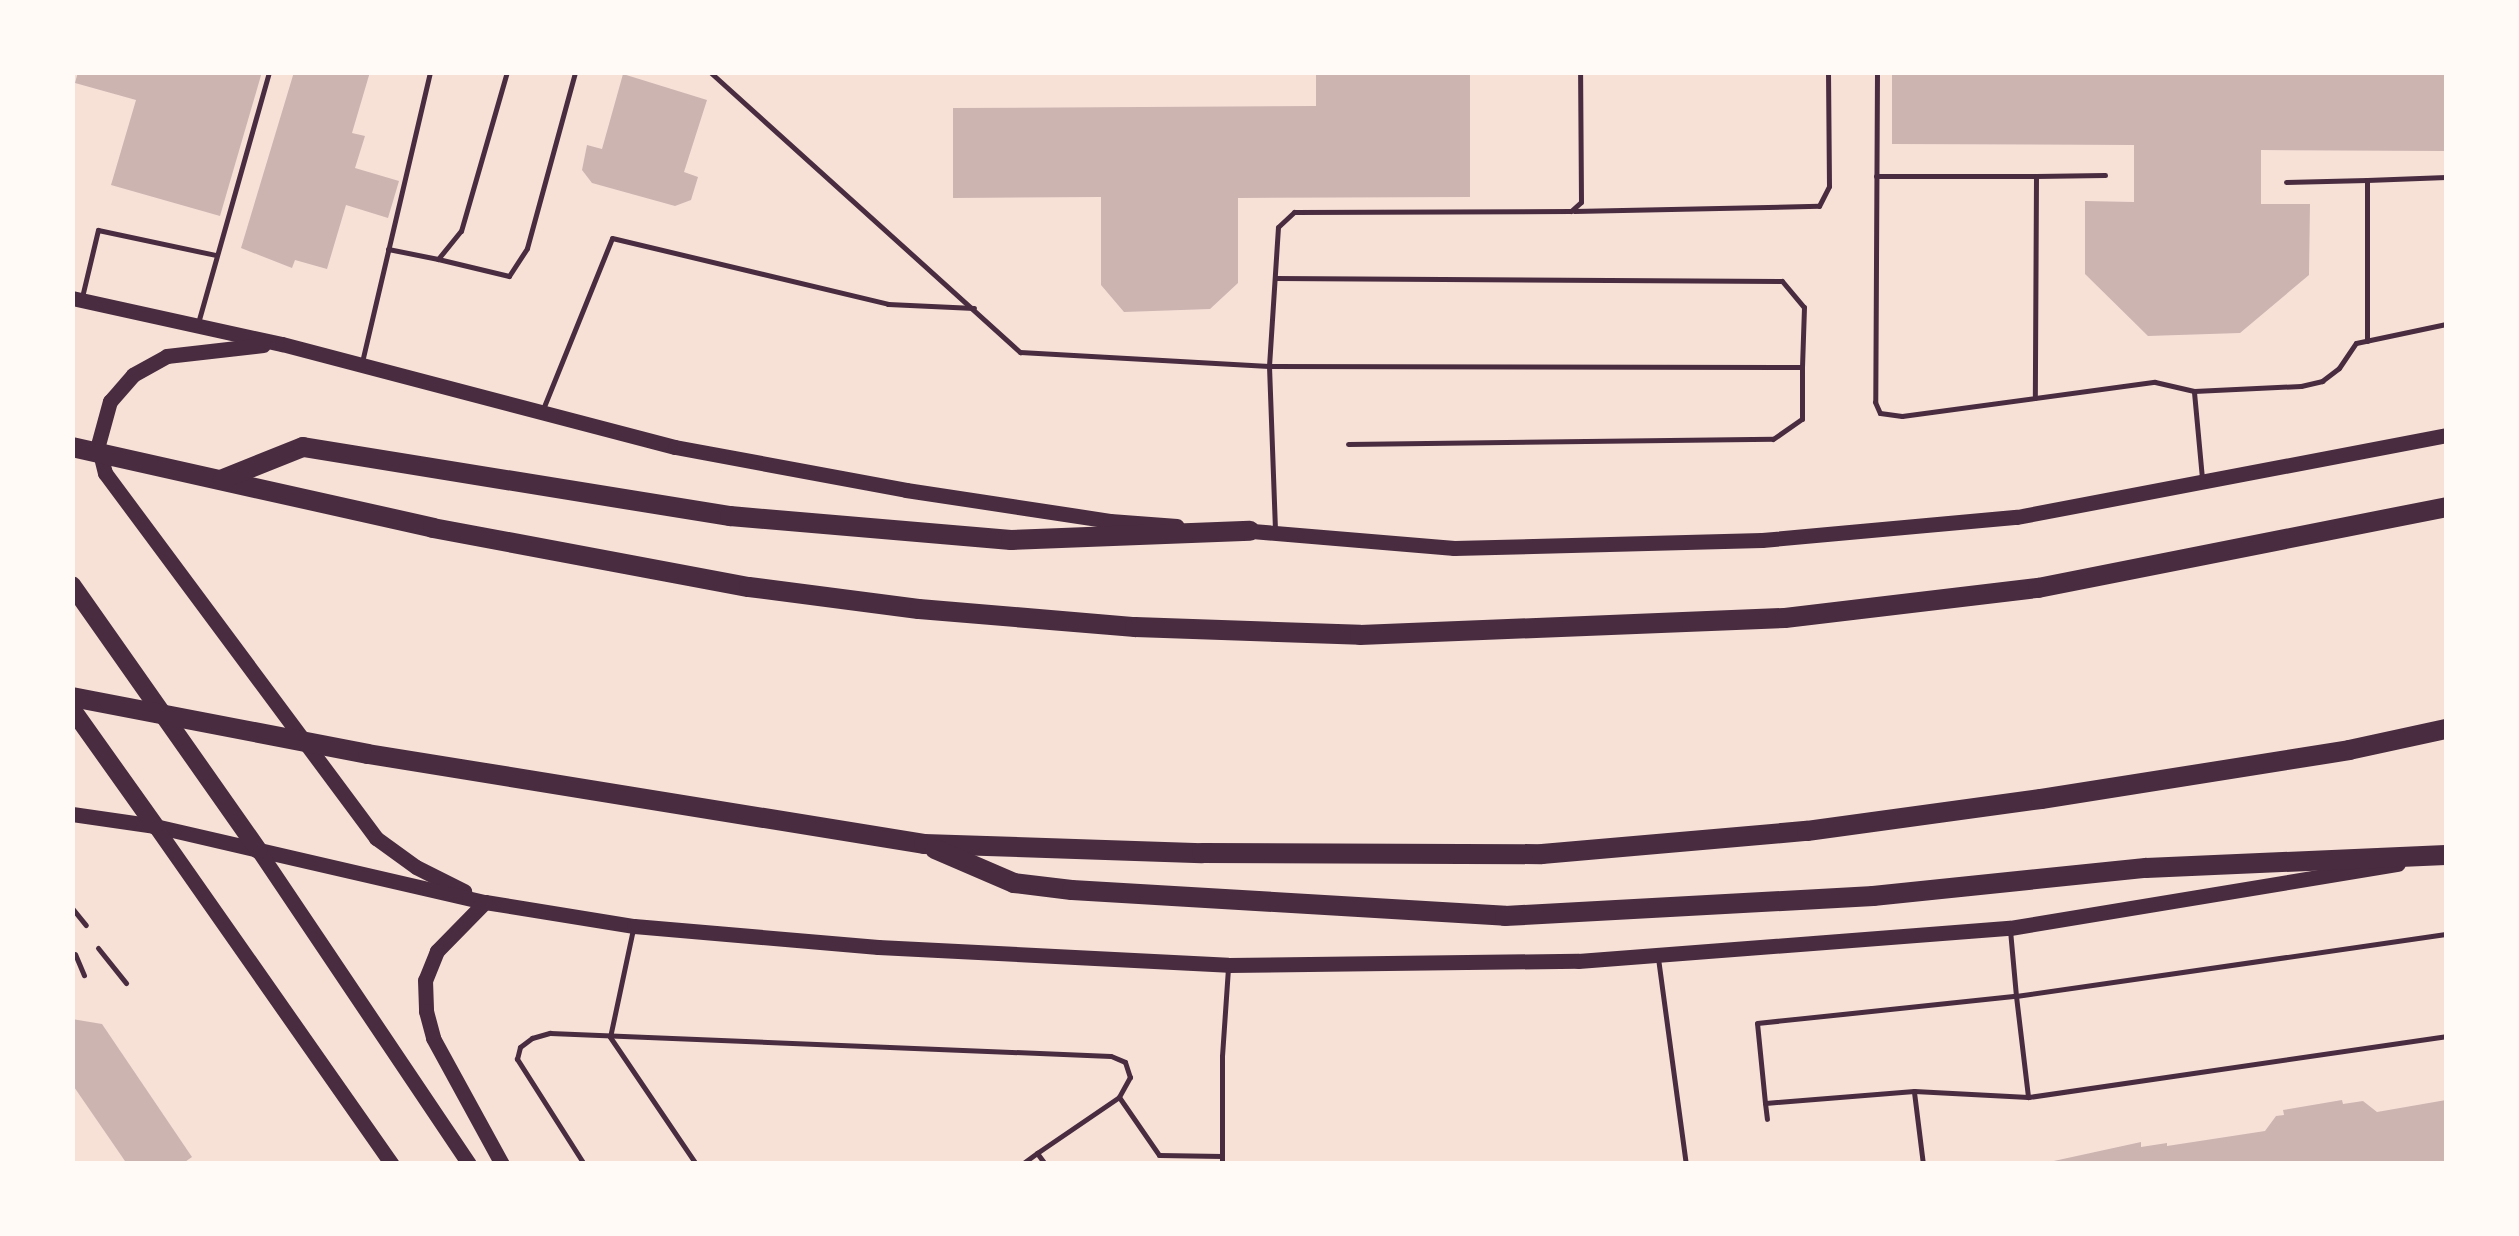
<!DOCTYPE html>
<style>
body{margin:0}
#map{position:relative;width:2519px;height:1236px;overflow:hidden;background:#f7e1d7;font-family:"Source Sans 3",sans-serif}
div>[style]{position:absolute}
.building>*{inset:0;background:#ccb4b1}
.service>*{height:5px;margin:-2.5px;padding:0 2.5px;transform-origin:2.5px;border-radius:2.5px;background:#4a2c40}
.secondary>*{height:15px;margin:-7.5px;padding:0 7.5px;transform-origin:7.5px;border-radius:7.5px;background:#4a2c40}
.primary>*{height:18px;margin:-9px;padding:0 9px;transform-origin:9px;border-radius:9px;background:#4a2c40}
.motorway>*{height:20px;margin:-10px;padding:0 10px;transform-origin:10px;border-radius:10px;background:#4a2c40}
span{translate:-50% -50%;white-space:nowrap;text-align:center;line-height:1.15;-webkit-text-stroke:8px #fffaf5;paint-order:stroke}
.frame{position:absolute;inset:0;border:75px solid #fffaf5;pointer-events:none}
</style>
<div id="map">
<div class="building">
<i style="clip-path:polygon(78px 72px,262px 72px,220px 216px,111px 185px,136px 100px,75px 83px)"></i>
<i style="clip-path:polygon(294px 72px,370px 72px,352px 133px,365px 136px,355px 168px,399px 181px,388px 218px,346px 205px,327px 269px,295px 260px,292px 268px,241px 248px)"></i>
<i style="clip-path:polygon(1316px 72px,1470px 72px,1470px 197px,1238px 198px,1238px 283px,1210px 309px,1124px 312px,1101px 285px,1101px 197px,953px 198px,953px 108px,1316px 106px)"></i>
<i style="clip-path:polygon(1892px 72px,2446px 72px,2446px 151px,2261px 150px,2261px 204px,2310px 204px,2309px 275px,2240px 333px,2148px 336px,2085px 274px,2085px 201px,2134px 202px,2134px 145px,1892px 144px)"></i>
<i style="clip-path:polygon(623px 74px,707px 100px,684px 172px,698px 177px,691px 200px,675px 206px,592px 183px,582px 170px,587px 145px,602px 149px)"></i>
<i style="clip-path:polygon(72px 1019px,102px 1024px,192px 1157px,182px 1164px,127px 1164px,72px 1084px)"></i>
<i style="clip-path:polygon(2342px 1100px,2343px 1104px,2363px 1101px,2377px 1112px,2446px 1100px,2446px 1164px,2040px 1164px,2141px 1142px,2141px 1147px,2167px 1143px,2167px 1146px,2265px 1131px,2276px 1116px,2284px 1115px,2283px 1110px)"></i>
</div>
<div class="service">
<i style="left:710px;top:72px;width:418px;rotate:42.1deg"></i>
<i style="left:1020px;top:352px;width:249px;rotate:3.2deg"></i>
<i style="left:1269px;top:366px;width:164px;rotate:87.9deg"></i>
<i style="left:1877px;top:72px;width:330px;rotate:90.3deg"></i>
<i style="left:1875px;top:402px;width:12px;rotate:66deg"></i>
<i style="left:1880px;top:413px;width:22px;rotate:8deg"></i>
<i style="left:1902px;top:416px;width:255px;rotate:-7.7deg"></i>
<i style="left:2155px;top:382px;width:40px;rotate:13deg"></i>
<i style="left:2194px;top:391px;width:107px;rotate:-2.7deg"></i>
<i style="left:2301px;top:386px;width:22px;rotate:-13deg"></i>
<i style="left:2322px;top:381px;width:21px;rotate:-37deg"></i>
<i style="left:2339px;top:368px;width:30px;rotate:-56deg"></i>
<i style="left:2356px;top:343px;width:92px;rotate:-11.9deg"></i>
<i style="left:1876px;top:176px;width:160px"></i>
<i style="left:2036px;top:176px;width:222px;rotate:90.3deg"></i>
<i style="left:2036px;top:176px;width:69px;rotate:-0.8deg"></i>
<i style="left:2286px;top:182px;width:81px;rotate:-1.4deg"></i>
<i style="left:1574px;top:211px;width:245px;rotate:-1.2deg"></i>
<i style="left:1819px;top:206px;width:22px;rotate:-63deg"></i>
<i style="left:1829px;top:186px;width:114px;rotate:-90.5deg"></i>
<i style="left:388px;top:249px;width:51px;rotate:11.3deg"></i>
<i style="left:438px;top:259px;width:36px;rotate:-51deg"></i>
<i style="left:461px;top:231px;width:166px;rotate:-73.9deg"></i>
<i style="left:438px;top:259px;width:73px;rotate:13.5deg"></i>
<i style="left:509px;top:276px;width:33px;rotate:-57deg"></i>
<i style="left:527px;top:248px;width:182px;rotate:-74.7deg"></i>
<i style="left:1275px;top:278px;width:507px;rotate:0.34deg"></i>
<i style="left:1782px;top:281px;width:34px;rotate:50deg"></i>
<i style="left:1804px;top:307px;width:60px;rotate:91.9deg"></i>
<i style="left:1802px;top:367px;width:533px;rotate:-179.89deg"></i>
<i style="left:1269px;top:366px;width:139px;rotate:-86.3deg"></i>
<i style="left:1278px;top:227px;width:22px;rotate:-43deg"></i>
<i style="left:1294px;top:212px;width:277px;rotate:-0.2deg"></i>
<i style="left:1571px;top:211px;width:13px;rotate:-42deg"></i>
<i style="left:1581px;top:202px;width:130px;rotate:-90.4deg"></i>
<i style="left:82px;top:297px;width:69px;rotate:-76.6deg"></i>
<i style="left:98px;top:230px;width:121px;rotate:12deg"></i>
<i style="left:198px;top:323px;width:261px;rotate:-74.2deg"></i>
<i style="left:2367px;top:341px;width:161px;rotate:-90deg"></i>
<i style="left:2367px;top:180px;width:79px;rotate:-2.2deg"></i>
<i style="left:362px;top:362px;width:298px;rotate:-76.8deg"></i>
<i style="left:2194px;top:392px;width:86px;rotate:84.7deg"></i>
<i style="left:543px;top:409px;width:184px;rotate:-68deg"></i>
<i style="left:612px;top:238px;width:284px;rotate:13.4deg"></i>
<i style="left:888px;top:304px;width:86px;rotate:2.7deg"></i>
<i style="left:1348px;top:444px;width:425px;rotate:-0.7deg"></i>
<i style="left:1773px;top:439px;width:35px;rotate:-35deg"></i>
<i style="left:1802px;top:419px;width:52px;rotate:-90deg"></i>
<i style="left:72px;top:908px;width:22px;rotate:51deg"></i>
<i style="left:633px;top:929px;width:110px;rotate:102deg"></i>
<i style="left:610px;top:1037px;width:153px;rotate:55.9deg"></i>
<i style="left:2010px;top:930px;width:66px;rotate:84.8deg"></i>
<i style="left:2016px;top:996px;width:102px;rotate:83.2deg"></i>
<i style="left:2028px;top:1097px;width:114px;rotate:-177deg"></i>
<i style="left:1914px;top:1091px;width:149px;rotate:175.4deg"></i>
<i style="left:1765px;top:1103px;width:80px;rotate:-95.7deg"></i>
<i style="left:1757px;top:1023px;width:260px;rotate:-6deg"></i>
<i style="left:2016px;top:996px;width:434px;rotate:-8.2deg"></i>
<i style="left:98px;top:948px;width:45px;rotate:51.3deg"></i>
<i style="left:75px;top:954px;width:23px;rotate:67deg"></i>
<i style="left:1658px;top:958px;width:208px;rotate:82.3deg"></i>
<i style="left:1914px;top:1092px;width:73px;rotate:82.9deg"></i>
<i style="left:2029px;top:1097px;width:421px;rotate:-8.3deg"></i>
<i style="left:1765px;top:1103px;width:16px;rotate:83deg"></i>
<i style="left:1037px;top:1153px;width:99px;rotate:-34.3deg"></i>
<i style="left:584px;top:1164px;width:125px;rotate:-122.5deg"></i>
<i style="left:517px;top:1059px;width:12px;rotate:-76deg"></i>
<i style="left:520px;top:1047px;width:15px;rotate:-37deg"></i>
<i style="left:532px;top:1038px;width:19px;rotate:-16deg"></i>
<i style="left:550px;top:1033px;width:561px;rotate:2.35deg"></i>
<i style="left:1111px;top:1056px;width:15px;rotate:23deg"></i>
<i style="left:1125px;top:1062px;width:16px;rotate:72deg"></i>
<i style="left:1130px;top:1077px;width:23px;rotate:119deg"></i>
<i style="left:1119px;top:1097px;width:70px;rotate:55.4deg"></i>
<i style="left:1159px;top:1155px;width:63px;rotate:0.9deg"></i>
<i style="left:1022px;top:1164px;width:19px;rotate:-36deg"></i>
<i style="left:1037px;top:1153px;width:14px;rotate:54deg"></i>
<i style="left:1222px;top:1164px;width:108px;rotate:-90deg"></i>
<i style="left:1222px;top:1056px;width:89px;rotate:-86.1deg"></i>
</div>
<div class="secondary">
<i style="left:72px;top:298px;width:215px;rotate:12.4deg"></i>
<i style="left:282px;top:344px;width:406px;rotate:14.7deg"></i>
<i style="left:675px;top:447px;width:235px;rotate:10.5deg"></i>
<i style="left:906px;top:490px;width:206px;rotate:8.6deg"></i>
<i style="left:1110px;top:521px;width:67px;rotate:4.3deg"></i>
<i style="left:263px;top:345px;width:97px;rotate:173.5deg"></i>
<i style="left:167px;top:356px;width:39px;rotate:151deg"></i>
<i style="left:133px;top:375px;width:35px;rotate:131deg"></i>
<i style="left:110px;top:401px;width:46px;rotate:105.3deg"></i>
<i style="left:98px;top:445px;width:29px;rotate:76deg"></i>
<i style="left:105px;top:473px;width:455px;rotate:53.4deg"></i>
<i style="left:376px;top:838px;width:49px;rotate:35.9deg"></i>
<i style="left:416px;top:867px;width:54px;rotate:26.6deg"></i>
<i style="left:1240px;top:530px;width:215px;rotate:4.8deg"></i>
<i style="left:1454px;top:548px;width:308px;rotate:-1.5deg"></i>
<i style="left:1762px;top:540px;width:256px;rotate:-5.2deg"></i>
<i style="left:2017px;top:517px;width:437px;rotate:-10.8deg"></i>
<i style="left:72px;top:814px;width:84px;rotate:8.2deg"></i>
<i style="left:155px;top:826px;width:339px;rotate:13deg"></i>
<i style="left:485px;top:902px;width:151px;rotate:9.2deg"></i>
<i style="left:634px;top:926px;width:245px;rotate:4.9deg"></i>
<i style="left:878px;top:947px;width:350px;rotate:2.9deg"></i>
<i style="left:1228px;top:965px;width:350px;rotate:-0.7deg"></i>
<i style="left:1578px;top:961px;width:433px;rotate:-4.4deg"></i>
<i style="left:2010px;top:928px;width:393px;rotate:-9.4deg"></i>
<i style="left:155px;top:826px;width:413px;rotate:55deg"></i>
<i style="left:258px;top:850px;width:378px;rotate:56.1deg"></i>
<i style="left:485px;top:902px;width:69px;rotate:134.4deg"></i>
<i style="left:437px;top:951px;width:31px;rotate:112deg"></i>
<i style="left:425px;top:980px;width:31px;rotate:88deg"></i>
<i style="left:426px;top:1011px;width:28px;rotate:75deg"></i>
<i style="left:433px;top:1038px;width:144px;rotate:61.3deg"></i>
</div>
<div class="primary">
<i style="left:72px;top:585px;width:324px;rotate:54.9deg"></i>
<i style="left:72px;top:709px;width:143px;rotate:54.6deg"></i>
</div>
<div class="motorway">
<i style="left:72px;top:447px;width:370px;rotate:12.6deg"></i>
<i style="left:433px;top:528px;width:321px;rotate:10.6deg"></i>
<i style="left:749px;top:587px;width:171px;rotate:7.4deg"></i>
<i style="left:919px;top:609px;width:217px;rotate:4.8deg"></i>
<i style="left:1135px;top:627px;width:225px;rotate:2deg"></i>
<i style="left:1360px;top:635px;width:425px;rotate:-2.3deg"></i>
<i style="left:1785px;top:618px;width:255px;rotate:-6.8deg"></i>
<i style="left:2038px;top:588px;width:416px;rotate:-11.2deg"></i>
<i style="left:223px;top:479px;width:86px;rotate:-21.8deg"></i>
<i style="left:303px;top:447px;width:433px;rotate:9.2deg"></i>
<i style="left:730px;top:516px;width:282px;rotate:4.9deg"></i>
<i style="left:1011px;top:540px;width:239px;rotate:-2.2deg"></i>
<i style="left:72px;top:697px;width:301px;rotate:10.9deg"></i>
<i style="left:368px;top:754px;width:563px;rotate:9.19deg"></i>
<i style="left:924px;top:844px;width:278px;rotate:1.9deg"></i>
<i style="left:1202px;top:853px;width:340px;rotate:0.2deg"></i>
<i style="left:1542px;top:854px;width:266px;rotate:-5deg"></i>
<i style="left:1807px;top:831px;width:236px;rotate:-7.8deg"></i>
<i style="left:2041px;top:799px;width:312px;rotate:-9deg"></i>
<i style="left:2349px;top:750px;width:99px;rotate:-12.2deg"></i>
<i style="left:935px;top:849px;width:86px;rotate:23.3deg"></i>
<i style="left:1014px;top:883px;width:58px;rotate:6.9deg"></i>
<i style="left:1072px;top:890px;width:434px;rotate:3.4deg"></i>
<i style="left:1505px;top:916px;width:369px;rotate:-3.1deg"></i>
<i style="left:1873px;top:896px;width:274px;rotate:-5.9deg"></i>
<i style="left:2146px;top:868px;width:300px;rotate:-2.5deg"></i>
</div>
<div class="frame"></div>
</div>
